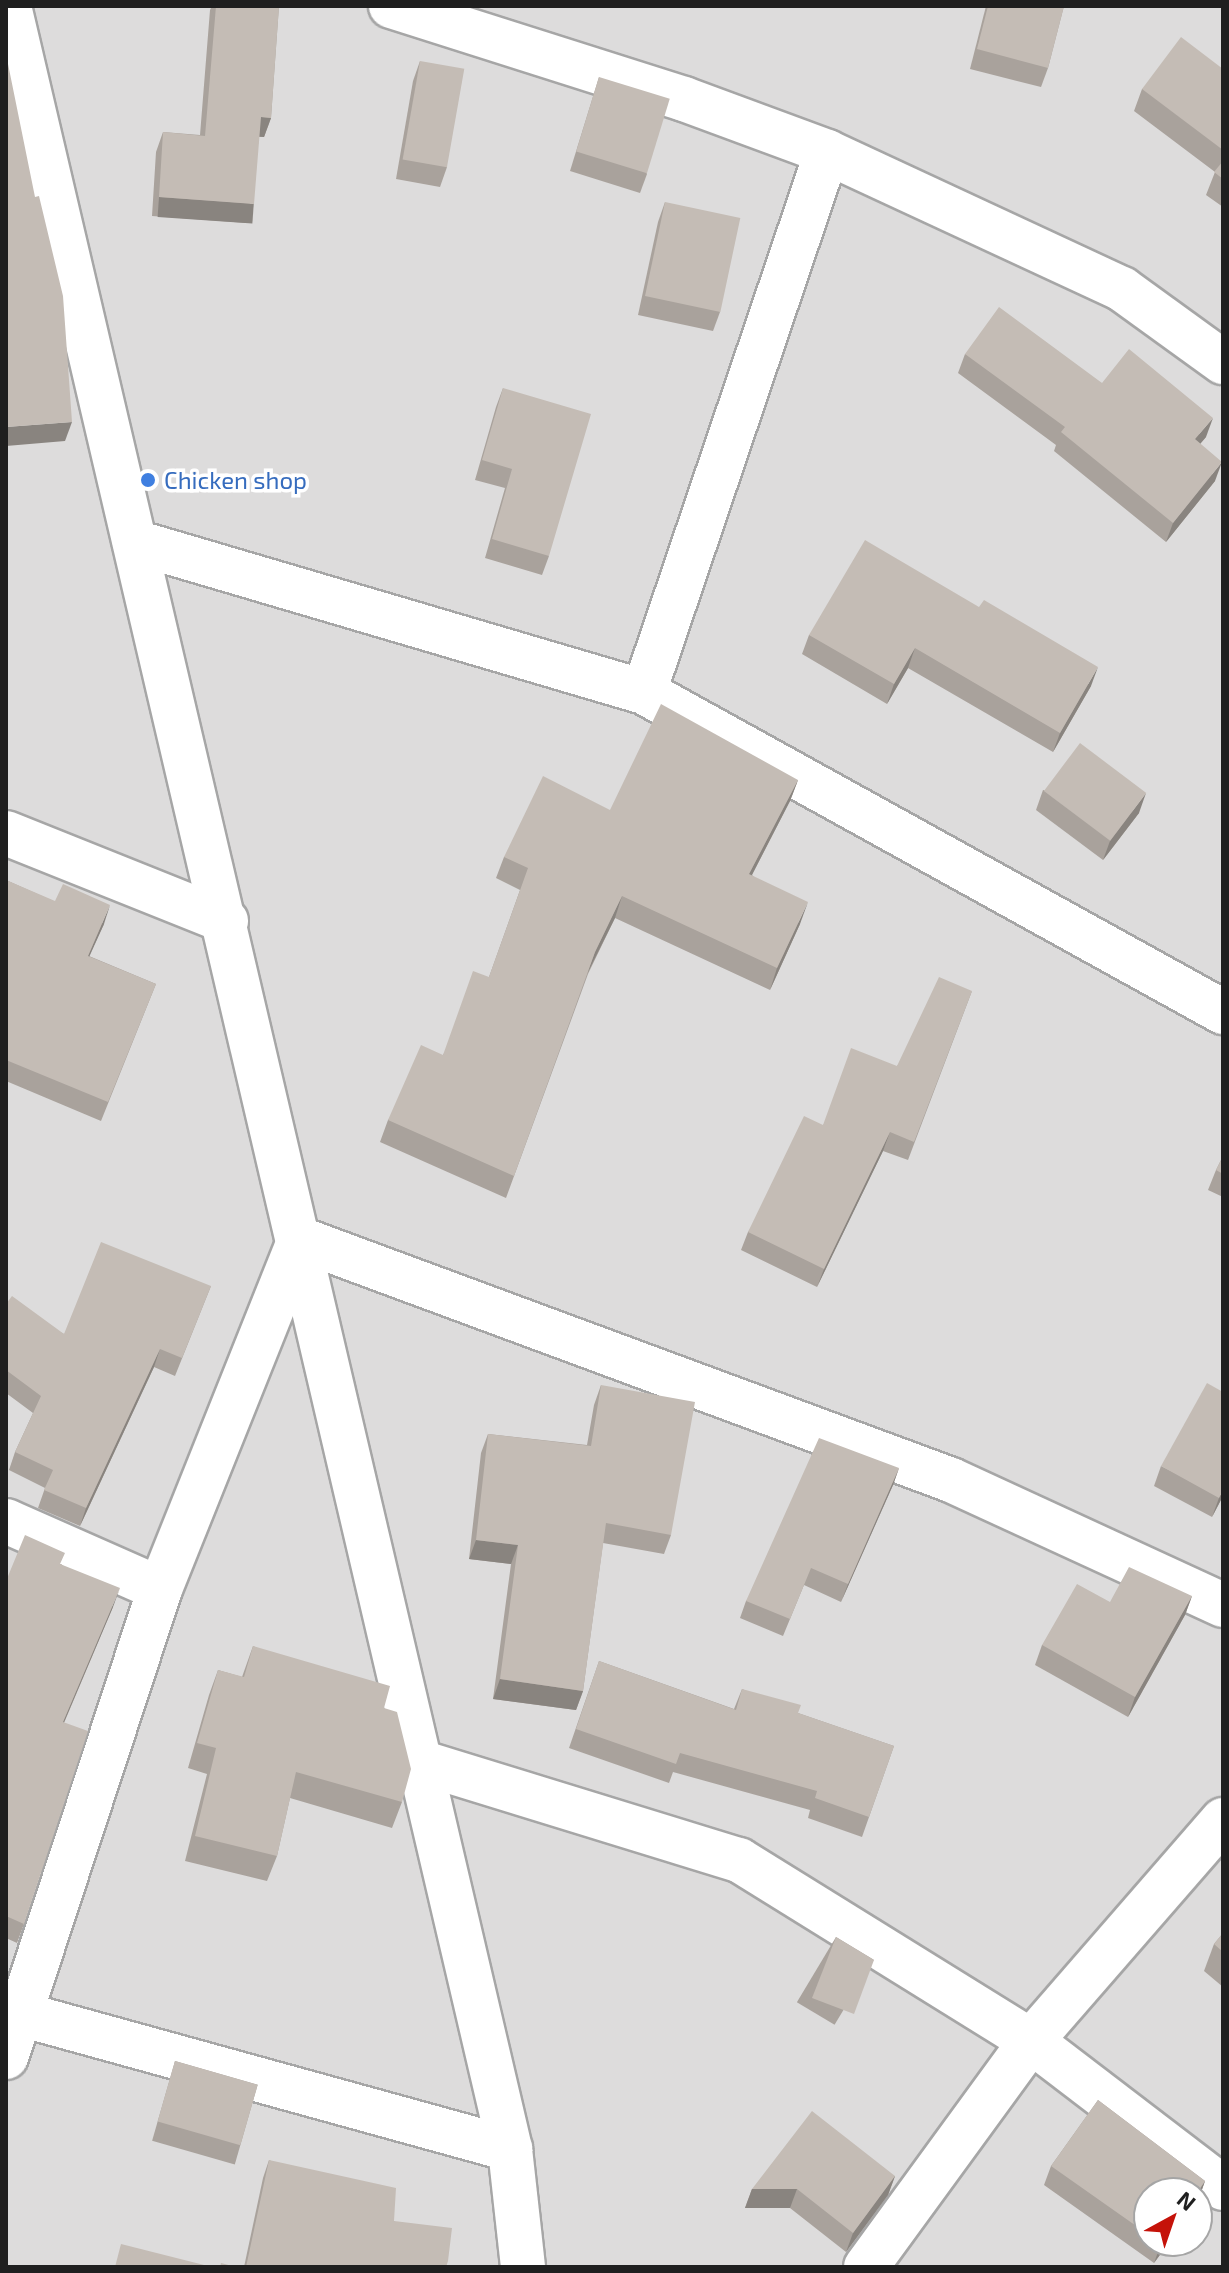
<!DOCTYPE html>
<style>
body{margin:0}
#map{position:relative;width:1229px;height:2273px;overflow:hidden;background:#efede6;font-family:"Exo 2",sans-serif}
div>[style]{position:absolute}
.residential>*{inset:0;background:#dddcdc}
.roads{filter:drop-shadow(2px 0 #a6a6a6) drop-shadow(-2px 0 #a6a6a6) drop-shadow(0 2px #a6a6a6) drop-shadow(0 -2px #a6a6a6)}
.minor>*{height:44px;margin:-22px;padding:0 22px;transform-origin:22px;border-radius:22px;background:#fff}
.wall>*{inset:0;background:#a9a29c;transform-origin:0 0}
.shaded-wall>*{inset:0;background:#89847f;transform-origin:0 0}
.building>*{inset:0;background:#c4bcb5;transform-origin:0 0}
.dots>*{width:22px;height:22px;translate:-50% -50%;box-sizing:border-box;border:4px solid #fff;border-radius:50%}
span{translate:-50% -50%;white-space:nowrap;text-align:center;line-height:1.15;-webkit-text-stroke:7px #fff;paint-order:stroke}
.shop-label{font-size:24px;color:#366cbe}
.left{translate:0 -50%;text-align:left}
.frame{position:absolute;inset:0;border:8px solid #1f1f1f;pointer-events:none}
.north{position:absolute;left:1133px;top:2177px;width:80px;height:80px;box-sizing:border-box;background:#fff;border:2px solid #a5a5a5;border-radius:50%;rotate:40deg;font-size:22px;font-weight:700;line-height:32px;text-align:center;color:#1f1f1f}
.north::after{content:'';display:block;margin:auto;width:28px;height:36px;background:#c51209;clip-path:polygon(50% 0,100% 100%,50% 72%,0 100%)}
</style>
<div id="map">
<div class="residential">
<i style="clip-path:polygon(evenodd,6px 6px,1223px 6px,1223px 2267px,6px 2267px,6px 6px,1149px 2193px,1197px 2193px,1197px 2241px,1149px 2241px,1149px 2193px)"></i>
</div>
<div class="roads">
<div class="minor">
<i style="left:9px;top:6px;width:2201px;rotate:76.84deg"></i>
<i style="left:510px;top:2149px;width:119px;rotate:83.7deg"></i>
<i style="left:391px;top:6px;width:307px;rotate:17.6deg"></i>
<i style="left:684px;top:99px;width:153px;rotate:20.3deg"></i>
<i style="left:827px;top:152px;width:325px;rotate:24.9deg"></i>
<i style="left:1122px;top:289px;width:125px;rotate:35.9deg"></i>
<i style="left:135px;top:542px;width:531px;rotate:16.42deg"></i>
<i style="left:644px;top:692px;width:662px;rotate:28.93deg"></i>
<i style="left:644px;top:692px;width:570px;rotate:-71.28deg"></i>
<i style="left:6px;top:833px;width:237px;rotate:21.8deg"></i>
<i style="left:6px;top:1521px;width:168px;rotate:23.8deg"></i>
<i style="left:420px;top:1762px;width:334px;rotate:17.1deg"></i>
<i style="left:739px;top:1860px;width:344px;rotate:31.8deg"></i>
<i style="left:1031px;top:2041px;width:242px;rotate:37.4deg"></i>
<i style="left:6px;top:2010px;width:523px;rotate:15.42deg"></i>
<i style="left:6px;top:2057px;width:493px;rotate:-71.8deg"></i>
<i style="left:160px;top:1589px;width:377px;rotate:-68.2deg"></i>
<i style="left:300px;top:1239px;width:694px;rotate:20.31deg"></i>
<i style="left:951px;top:1480px;width:299px;rotate:24.7deg"></i>
<i style="left:866px;top:2267px;width:280px;rotate:-53.9deg"></i>
<i style="left:1031px;top:2041px;width:293px;rotate:-49deg"></i>
</div>
</div>
<div class="wall">
<i style="clip-path:polygon(212px 6px,279px 6px,271px 118px,264px 137px,259px 137px,247px 223px,152px 216px,156px 152px,163px 132px,200px 135px,210px 10px)"></i>
<i style="clip-path:polygon(986px 6px,1064px 6px,1048px 68px,1041px 87px,970px 69px)"></i>
<i style="clip-path:polygon(420px 61px,447px 167px,440px 187px,396px 179px,413px 81px)"></i>
<i style="clip-path:polygon(1223px 69px,1223px 207px,1206px 195px,1215px 172px,1134px 111px,1142px 89px)"></i>
<i style="clip-path:polygon(599px 77px,647px 174px,640px 193px,570px 171px)"></i>
<i style="clip-path:polygon(665px 202px,720px 312px,713px 331px,638px 315px,658px 222px)"></i>
<i style="clip-path:polygon(965px 354px,1102px 383px,1206px 437px,1200px 444px,1215px 481px,1166px 542px,1054px 451px,1056px 445px,958px 373px)"></i>
<i style="clip-path:polygon(503px 388px,549px 556px,542px 575px,485px 558px,505px 488px,475px 480px,496px 407px)"></i>
<i style="clip-path:polygon(979px 607px,1091px 686px,1053px 752px,908px 668px,887px 704px,802px 654px,809px 635px)"></i>
<i style="clip-path:polygon(798px 780px,790px 801px,752px 875px,800px 924px,770px 990px,615px 918px,588px 974px,506px 1198px,380px 1142px,388px 1120px,443px 1055px,489px 977px,520px 890px,496px 878px,504px 857px,610px 810px)"></i>
<i style="clip-path:polygon(1043px 790px,1139px 813px,1103px 860px,1036px 810px)"></i>
<i style="clip-path:polygon(6px 880px,104px 924px,89px 956px,156px 984px,101px 1121px,6px 1081px)"></i>
<i style="clip-path:polygon(972px 991px,908px 1160px,883px 1151px,817px 1287px,741px 1250px,748px 1232px,823px 1125px,897px 1066px)"></i>
<i style="clip-path:polygon(1223px 1156px,1223px 1197px,1208px 1190px,1216px 1170px)"></i>
<i style="clip-path:polygon(211px 1286px,175px 1376px,154px 1367px,80px 1526px,38px 1508px,45px 1488px,9px 1470px,15px 1452px,33px 1413px,6px 1393px,6px 1304px,64px 1334px)"></i>
<i style="clip-path:polygon(601px 1385px,671px 1535px,664px 1554px,603px 1543px,583px 1691px,576px 1710px,493px 1699px,511px 1564px,469px 1559px,481px 1453px,488px 1434px,587px 1445px,594px 1405px)"></i>
<i style="clip-path:polygon(1161px 1466px,1223px 1496px,1212px 1517px,1154px 1486px)"></i>
<i style="clip-path:polygon(899px 1468px,893px 1485px,841px 1602px,804px 1585px,783px 1636px,740px 1618px,746px 1601px)"></i>
<i style="clip-path:polygon(61px 1564px,113px 1607px,64px 1723px,24px 1924px,17px 1943px,6px 1938px,6px 1581px)"></i>
<i style="clip-path:polygon(1192px 1596px,1185px 1615px,1128px 1717px,1035px 1665px,1042px 1645px)"></i>
<i style="clip-path:polygon(253px 1646px,384px 1708px,402px 1802px,392px 1828px,290px 1798px,277px 1856px,267px 1881px,185px 1861px,207px 1774px,188px 1768px,209px 1695px,218px 1670px,242px 1677px)"></i>
<i style="clip-path:polygon(599px 1661px,734px 1709px,742px 1689px,798px 1713px,894px 1746px,862px 1837px,808px 1818px,810px 1810px,673px 1772px,669px 1783px,569px 1748px)"></i>
<i style="clip-path:polygon(1223px 1933px,1223px 1987px,1204px 1971px,1214px 1944px)"></i>
<i style="left:836px;top:1937px;width:44px;height:76px;rotate:31deg"></i>
<i style="left:175px;top:2061px;width:86px;height:83px;rotate:16deg"></i>
<i style="clip-path:polygon(1098px 2100px,1205px 2181px,1197px 2203px,1197px 2193px,1149px 2193px,1149px 2241px,1170px 2241px,1154px 2263px,1044px 2185px,1051px 2166px)"></i>
<i style="clip-path:polygon(269px 2160px,394px 2221px,446px 2267px,244px 2267px,263px 2178px)"></i>
<i style="clip-path:polygon(895px 2176px,888px 2195px,846px 2252px,790px 2208px,745px 2208px,752px 2189px)"></i>
</div>
<div class="shaded-wall">
<i style="clip-path:polygon(261px 117px,271px 118px,264px 137px,253px 136px)"></i>
<i style="left:159px;top:197px;width:95px;height:20px;rotate:4deg"></i>
<i style="clip-path:polygon(1213px 418px,1206px 437px,1188px 458px,1195px 439px)"></i>
<i style="clip-path:polygon(72px 422px,65px 441px,6px 446px,6px 427px)"></i>
<i style="clip-path:polygon(1222px 462px,1215px 481px,1166px 542px,1173px 523px)"></i>
<i style="clip-path:polygon(915px 648px,908px 668px,887px 704px,894px 684px)"></i>
<i style="clip-path:polygon(1098px 667px,1091px 686px,1053px 752px,1060px 733px)"></i>
<i style="clip-path:polygon(798px 780px,790px 801px,741px 896px,749px 874px)"></i>
<i style="clip-path:polygon(1146px 793px,1139px 813px,1103px 860px,1110px 841px)"></i>
<i style="clip-path:polygon(622px 896px,615px 918px,587px 974px,595px 952px)"></i>
<i style="clip-path:polygon(808px 902px,800px 924px,770px 990px,777px 968px)"></i>
<i style="clip-path:polygon(110px 905px,104px 924px,81px 975px,88px 956px)"></i>
<i style="clip-path:polygon(890px 1132px,883px 1151px,817px 1287px,824px 1269px)"></i>
<i style="clip-path:polygon(160px 1349px,154px 1367px,80px 1526px,86px 1508px)"></i>
<i style="clip-path:polygon(899px 1468px,893px 1485px,841px 1602px,848px 1584px)"></i>
<i style="clip-path:polygon(1223px 1490px,1223px 1496px,1212px 1517px,1219px 1498px)"></i>
<i style="clip-path:polygon(476px 1540px,518px 1545px,511px 1564px,469px 1559px)"></i>
<i style="clip-path:polygon(120px 1588px,113px 1607px,56px 1741px,63px 1722px)"></i>
<i style="clip-path:polygon(1192px 1596px,1185px 1615px,1128px 1717px,1135px 1697px)"></i>
<i style="clip-path:polygon(500px 1679px,583px 1691px,576px 1710px,493px 1699px)"></i>
<i style="clip-path:polygon(895px 2176px,888px 2195px,846px 2252px,853px 2233px)"></i>
<i style="clip-path:polygon(1205px 2181px,1198px 2201px,1197px 2203px,1197px 2193px)"></i>
<i style="clip-path:polygon(752px 2189px,797px 2189px,790px 2208px,745px 2208px)"></i>
<i style="clip-path:polygon(1163px 2241px,1170px 2241px,1154px 2263px,1161px 2244px)"></i>
</div>
<div class="building">
<i style="clip-path:polygon(216px 6px,279px 6px,271px 118px,261px 117px,254px 204px,159px 197px,163px 132px,205px 136px)"></i>
<i style="clip-path:polygon(988px 6px,1064px 6px,1048px 68px,977px 49px)"></i>
<i style="clip-path:polygon(1181px 37px,1223px 69px,1223px 150px,1142px 89px)"></i>
<i style="clip-path:polygon(6px 54px,35px 197px,39px 196px,63px 296px,72px 422px,6px 427px)"></i>
<i style="left:420px;top:61px;width:45px;height:100px;rotate:10deg"></i>
<i style="left:599px;top:77px;width:74px;height:78px;rotate:17deg"></i>
<i style="clip-path:polygon(1223px 161px,1223px 179px,1214px 172px)"></i>
<i style="left:665px;top:202px;width:77px;height:96px;rotate:12deg"></i>
<i style="clip-path:polygon(999px 307px,1102px 383px,1129px 349px,1213px 418px,1195px 439px,1222px 462px,1173px 523px,1061px 432px,1065px 427px,965px 354px)"></i>
<i style="clip-path:polygon(503px 388px,591px 414px,549px 556px,492px 539px,512px 469px,482px 460px)"></i>
<i style="clip-path:polygon(865px 540px,979px 607px,984px 600px,1098px 667px,1060px 733px,915px 648px,894px 684px,809px 635px)"></i>
<i style="clip-path:polygon(661px 704px,798px 780px,749px 874px,808px 902px,777px 968px,622px 896px,595px 952px,514px 1176px,388px 1120px,421px 1045px,443px 1055px,473px 971px,489px 977px,528px 868px,504px 857px,543px 776px,610px 810px)"></i>
<i style="left:1080px;top:743px;width:83px;height:60px;rotate:37deg"></i>
<i style="clip-path:polygon(6px 880px,55px 901px,63px 884px,110px 905px,88px 956px,156px 984px,108px 1102px,6px 1060px)"></i>
<i style="clip-path:polygon(939px 977px,972px 991px,914px 1142px,890px 1132px,824px 1269px,748px 1232px,804px 1116px,823px 1125px,851px 1048px,897px 1066px)"></i>
<i style="clip-path:polygon(1223px 1156px,1223px 1174px,1216px 1170px)"></i>
<i style="clip-path:polygon(101px 1242px,211px 1286px,182px 1358px,160px 1349px,86px 1508px,44px 1490px,53px 1470px,15px 1452px,41px 1396px,6px 1370px,6px 1304px,12px 1296px,64px 1334px)"></i>
<i style="clip-path:polygon(1207px 1383px,1223px 1392px,1223px 1490px,1219px 1498px,1161px 1466px)"></i>
<i style="clip-path:polygon(601px 1385px,695px 1402px,671px 1535px,606px 1523px,583px 1691px,500px 1679px,518px 1545px,476px 1540px,488px 1434px,591px 1446px)"></i>
<i style="clip-path:polygon(819px 1438px,899px 1468px,848px 1584px,811px 1568px,790px 1619px,746px 1601px)"></i>
<i style="clip-path:polygon(25px 1535px,65px 1553px,60px 1564px,120px 1588px,63px 1722px,88px 1731px,24px 1924px,6px 1916px,6px 1581px)"></i>
<i style="clip-path:polygon(1129px 1567px,1192px 1596px,1135px 1697px,1042px 1645px,1077px 1584px,1110px 1602px)"></i>
<i style="clip-path:polygon(253px 1646px,390px 1686px,384px 1708px,397px 1712px,411px 1769px,402px 1802px,296px 1772px,277px 1856px,195px 1836px,216px 1748px,197px 1743px,218px 1670px,244px 1677px)"></i>
<i style="clip-path:polygon(599px 1661px,736px 1710px,742px 1689px,801px 1705px,798px 1713px,894px 1746px,869px 1817px,815px 1798px,817px 1791px,680px 1753px,676px 1764px,576px 1729px)"></i>
<i style="clip-path:polygon(1223px 1933px,1223px 1952px,1214px 1944px)"></i>
<i style="clip-path:polygon(836px 1937px,874px 1960px,854px 2014px,812px 1998px)"></i>
<i style="left:175px;top:2061px;width:86px;height:63px;rotate:16deg"></i>
<i style="clip-path:polygon(1098px 2100px,1205px 2181px,1197px 2193px,1149px 2193px,1149px 2235px,1051px 2166px)"></i>
<i style="clip-path:polygon(812px 2111px,895px 2176px,853px 2233px,797px 2189px,752px 2189px)"></i>
<i style="clip-path:polygon(269px 2160px,396px 2188px,394px 2221px,452px 2228px,448px 2261px,446px 2267px,246px 2267px)"></i>
<i style="clip-path:polygon(121px 2244px,212px 2267px,115px 2267px)"></i>
<i style="clip-path:polygon(221px 2263px,236px 2267px,220px 2267px)"></i>
</div>
<div class="dots">
<i style="left:148px;top:480px;background:#3f7fe0"></i>
</div>
<div class="shop-label">
<span class="left" style="left:164px;top:480px">Chicken shop</span>
</div>
<div class="frame"></div>
<div class="north">N</div>
</div>
